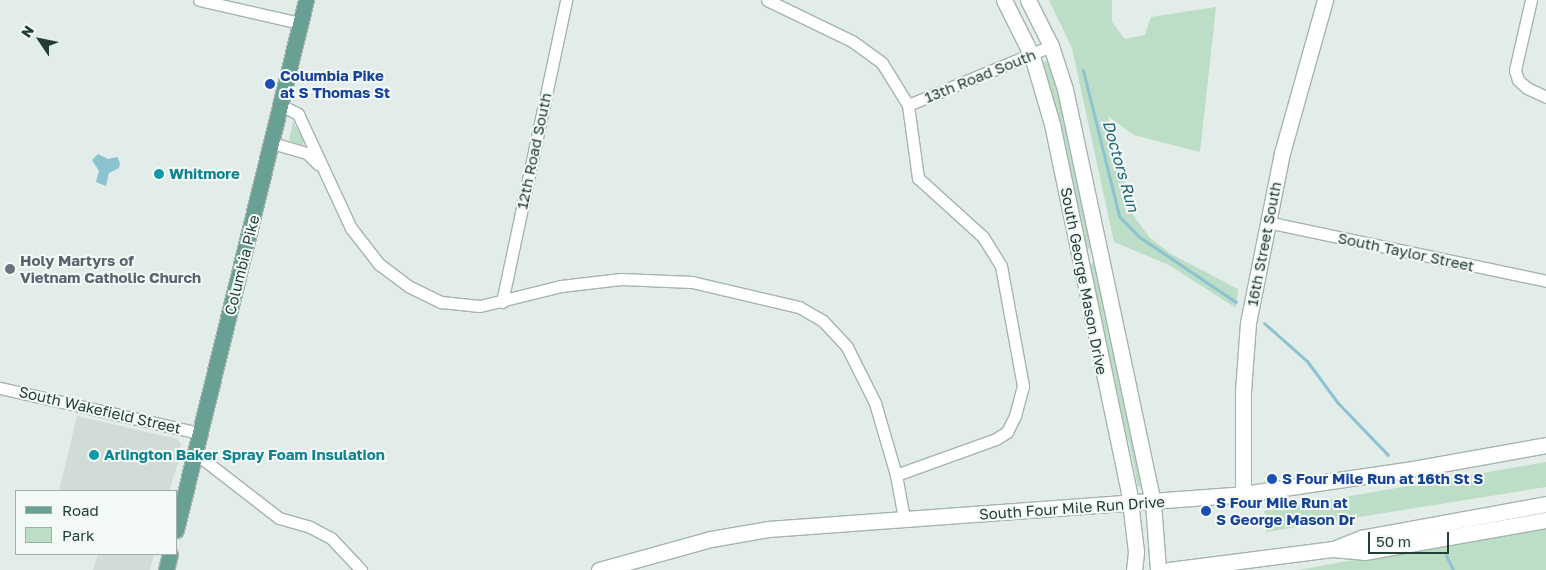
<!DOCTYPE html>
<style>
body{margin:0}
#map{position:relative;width:1546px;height:570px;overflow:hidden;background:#e2ece8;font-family:"Golos Text",sans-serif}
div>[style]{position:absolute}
.built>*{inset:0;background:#d1dcd7}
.green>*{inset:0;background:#bcddc6}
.water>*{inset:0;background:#8cc3d0}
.stream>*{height:3px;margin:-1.5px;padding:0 1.5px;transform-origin:1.5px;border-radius:1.5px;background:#8cc3d0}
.roads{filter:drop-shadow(1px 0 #a5b4af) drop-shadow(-1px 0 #a5b4af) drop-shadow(0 1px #a5b4af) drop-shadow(0 -1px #a5b4af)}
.street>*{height:11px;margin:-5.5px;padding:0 5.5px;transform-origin:5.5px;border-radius:5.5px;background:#fff}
.secondary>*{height:15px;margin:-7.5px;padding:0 7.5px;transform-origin:7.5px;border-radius:7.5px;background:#fff}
.primary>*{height:15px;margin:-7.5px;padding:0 7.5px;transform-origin:7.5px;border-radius:7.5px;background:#68a194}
.dots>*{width:14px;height:14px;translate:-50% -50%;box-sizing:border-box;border:2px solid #f3f9f6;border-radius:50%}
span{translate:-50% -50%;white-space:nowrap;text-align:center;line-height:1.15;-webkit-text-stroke:4px #f3f9f6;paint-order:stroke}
.transit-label{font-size:15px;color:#164399;font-weight:700}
.left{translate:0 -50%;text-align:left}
.street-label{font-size:15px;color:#233d37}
.culture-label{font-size:15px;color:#0d838f;font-weight:700}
.worship-label{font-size:15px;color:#5b616d;font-weight:700}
.water-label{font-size:16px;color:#1e6578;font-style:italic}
.legend{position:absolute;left:15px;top:490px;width:162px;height:65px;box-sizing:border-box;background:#f3f9f6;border:1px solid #a0aeaa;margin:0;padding:6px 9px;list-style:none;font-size:15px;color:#233d37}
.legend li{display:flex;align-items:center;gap:10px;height:25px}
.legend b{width:25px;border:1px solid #a0aeaa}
.north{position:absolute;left:15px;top:15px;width:50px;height:50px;-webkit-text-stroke:4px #f3f9f6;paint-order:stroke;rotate:304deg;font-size:14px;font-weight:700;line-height:20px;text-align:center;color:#233d37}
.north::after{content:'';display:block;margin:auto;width:18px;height:22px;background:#233d37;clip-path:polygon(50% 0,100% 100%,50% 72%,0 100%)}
.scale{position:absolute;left:1368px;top:532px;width:81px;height:22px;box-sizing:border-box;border:2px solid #233d37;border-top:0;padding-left:6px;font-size:15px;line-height:18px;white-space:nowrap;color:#233d37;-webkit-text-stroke:4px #f3f9f6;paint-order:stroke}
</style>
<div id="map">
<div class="built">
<i style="clip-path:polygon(77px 416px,177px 439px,181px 444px,179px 460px,169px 491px,59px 491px)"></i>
<i style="clip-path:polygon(98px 554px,154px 554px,150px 570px,93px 570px)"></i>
</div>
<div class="green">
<i style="clip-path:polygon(1049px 0,1112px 0,1112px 22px,1125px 39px,1145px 35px,1151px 17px,1216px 7px,1200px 152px,1134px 135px,1108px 116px,1133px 215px,1150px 238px,1171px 254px,1238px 289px,1236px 308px,1169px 265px,1114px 242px,1072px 48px)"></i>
<i style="clip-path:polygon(1050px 60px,1057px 80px,1093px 248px,1084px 249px,1041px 63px)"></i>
<i style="clip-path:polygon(293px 122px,305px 141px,302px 145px,289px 141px)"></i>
<i style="clip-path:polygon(1096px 262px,1142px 487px,1138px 487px,1129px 442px,1119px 425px,1087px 265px)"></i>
<i style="clip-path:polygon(1546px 462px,1546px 487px,1266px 532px,1264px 511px)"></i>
<i style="clip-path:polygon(1546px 525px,1546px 570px,1298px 570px)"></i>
</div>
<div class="water">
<i style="clip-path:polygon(98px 154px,108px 159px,117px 157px,120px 163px,119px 168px,109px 173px,106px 186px,96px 182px,99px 171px,92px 160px)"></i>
</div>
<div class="stream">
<i style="left:1083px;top:70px;width:150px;rotate:76.1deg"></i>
<i style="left:1119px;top:216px;width:28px;rotate:46deg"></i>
<i style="left:1138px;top:236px;width:118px;rotate:34deg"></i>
<i style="left:1264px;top:323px;width:57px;rotate:41.5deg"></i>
<i style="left:1307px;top:361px;width:52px;rotate:53.6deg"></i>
<i style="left:1338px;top:403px;width:72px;rotate:46.1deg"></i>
<i style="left:1446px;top:555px;width:17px;rotate:65deg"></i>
</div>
<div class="roads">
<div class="street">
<i style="left:199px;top:0;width:104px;rotate:12.8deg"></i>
<i style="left:767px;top:0;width:94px;rotate:25.8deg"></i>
<i style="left:852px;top:41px;width:37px;rotate:36deg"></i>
<i style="left:882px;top:63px;width:49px;rotate:58.2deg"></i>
<i style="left:908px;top:105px;width:74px;rotate:82.2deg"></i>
<i style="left:918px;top:178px;width:88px;rotate:42.2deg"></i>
<i style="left:983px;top:237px;width:34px;rotate:58deg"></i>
<i style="left:1001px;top:266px;width:122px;rotate:79.6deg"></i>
<i style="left:1023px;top:386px;width:31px;rotate:105deg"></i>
<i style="left:1015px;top:416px;width:18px;rotate:117deg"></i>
<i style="left:1007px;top:432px;width:13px;rotate:148deg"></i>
<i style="left:996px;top:439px;width:106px;rotate:160.2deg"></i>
<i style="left:1531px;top:0;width:72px;rotate:102.9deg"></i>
<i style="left:1515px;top:70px;width:10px;rotate:73deg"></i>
<i style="left:1518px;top:80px;width:12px;rotate:42deg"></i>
<i style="left:1527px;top:88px;width:21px;rotate:25deg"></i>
<i style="left:281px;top:105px;width:19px;rotate:28deg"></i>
<i style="left:298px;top:114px;width:126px;rotate:65.1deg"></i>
<i style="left:351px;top:228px;width:46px;rotate:52.1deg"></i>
<i style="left:379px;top:264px;width:36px;rotate:37deg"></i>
<i style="left:408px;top:286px;width:37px;rotate:26deg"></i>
<i style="left:441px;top:302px;width:39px;rotate:6deg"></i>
<i style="left:480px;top:306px;width:83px;rotate:-13.9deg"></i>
<i style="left:561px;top:286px;width:60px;rotate:-6.7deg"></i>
<i style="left:621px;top:279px;width:71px;rotate:2.4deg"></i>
<i style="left:692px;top:282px;width:110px;rotate:13.2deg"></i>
<i style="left:799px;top:307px;width:28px;rotate:30deg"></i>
<i style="left:823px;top:321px;width:35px;rotate:47deg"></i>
<i style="left:847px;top:347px;width:63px;rotate:63.4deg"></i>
<i style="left:875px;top:403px;width:75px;rotate:73.7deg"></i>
<i style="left:896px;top:475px;width:44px;rotate:79.5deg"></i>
<i style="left:908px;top:105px;width:155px;rotate:-22.4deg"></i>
<i style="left:272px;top:143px;width:36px;rotate:16deg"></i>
<i style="left:307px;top:153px;width:16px;rotate:45deg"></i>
<i style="left:1267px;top:222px;width:285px;rotate:11.9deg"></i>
<i style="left:502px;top:302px;width:309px;rotate:-78deg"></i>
<i style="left:0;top:388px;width:205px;rotate:12.7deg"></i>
<i style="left:195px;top:453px;width:106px;rotate:37.7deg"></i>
<i style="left:279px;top:518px;width:32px;rotate:16deg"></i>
<i style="left:310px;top:527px;width:24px;rotate:28deg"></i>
<i style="left:331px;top:538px;width:44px;rotate:46.8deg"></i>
</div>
<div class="secondary">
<i style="left:1004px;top:0;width:63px;rotate:63.4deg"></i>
<i style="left:1032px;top:56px;width:71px;rotate:73.6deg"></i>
<i style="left:1052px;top:124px;width:377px;rotate:78.2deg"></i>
<i style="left:1129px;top:493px;width:59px;rotate:83.2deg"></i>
<i style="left:1136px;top:552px;width:18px;rotate:96deg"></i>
<i style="left:1028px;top:0;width:51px;rotate:63.4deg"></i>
<i style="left:1051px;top:46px;width:45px;rotate:72deg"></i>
<i style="left:1065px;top:89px;width:423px;rotate:78deg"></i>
<i style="left:1153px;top:503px;width:67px;rotate:85.7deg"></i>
<i style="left:1243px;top:494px;width:103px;rotate:-90deg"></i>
<i style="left:1243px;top:391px;width:68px;rotate:-85.8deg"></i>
<i style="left:1248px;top:323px;width:173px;rotate:-78.7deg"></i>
<i style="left:1282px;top:153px;width:159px;rotate:-74.3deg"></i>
<i style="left:1336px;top:548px;width:27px;rotate:-22deg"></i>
<i style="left:1361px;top:538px;width:188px;rotate:-10.4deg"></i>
<i style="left:599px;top:570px;width:116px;rotate:-15.5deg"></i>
<i style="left:711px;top:539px;width:59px;rotate:-9.8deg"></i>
<i style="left:769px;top:529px;width:475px;rotate:-4.2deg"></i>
<i style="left:1243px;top:494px;width:172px;rotate:-8.4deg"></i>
<i style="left:1413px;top:469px;width:135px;rotate:-10.2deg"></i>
<i style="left:1169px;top:570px;width:164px;rotate:-7.3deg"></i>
<i style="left:1332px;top:549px;width:32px;rotate:5deg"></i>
<i style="left:1364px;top:552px;width:185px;rotate:-10deg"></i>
</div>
<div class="primary">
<i style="left:176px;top:530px;width:546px;rotate:-76.22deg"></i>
<i style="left:166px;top:570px;width:16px;rotate:-76deg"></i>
</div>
</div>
<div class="dots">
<i style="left:270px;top:84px;background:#1a4fb4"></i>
<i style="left:159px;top:174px;background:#0f9aa8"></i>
<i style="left:10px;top:269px;background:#6b7280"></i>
<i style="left:94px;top:455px;background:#0f9aa8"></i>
<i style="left:1272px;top:479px;background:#1a4fb4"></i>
<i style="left:1206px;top:511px;background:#1a4fb4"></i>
</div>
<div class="transit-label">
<span class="left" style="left:280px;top:84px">Columbia Pike<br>at S Thomas St</span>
<span class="left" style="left:1282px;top:479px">S Four Mile Run at 16th St S</span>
<span class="left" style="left:1216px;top:511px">S Four Mile Run at<br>S George Mason Dr</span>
</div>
<div class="street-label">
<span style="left:980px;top:76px;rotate:-22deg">13th Road South</span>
<span style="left:534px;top:151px;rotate:-78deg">12th Road South</span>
<span style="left:1264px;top:244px;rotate:-79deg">16th Street South</span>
<span style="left:1406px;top:252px;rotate:12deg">South Taylor Street</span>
<span style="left:242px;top:265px;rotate:-76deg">Columbia Pike</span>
<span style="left:1084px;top:281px;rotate:79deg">South George Mason Drive</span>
<span style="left:100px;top:410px;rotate:13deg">South Wakefield Street</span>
<span style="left:1072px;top:508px;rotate:-4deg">South Four Mile Run Drive</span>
</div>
<div class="culture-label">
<span class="left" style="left:169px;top:174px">Whitmore</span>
<span class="left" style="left:104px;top:455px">Arlington Baker Spray Foam Insulation</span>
</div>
<div class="worship-label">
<span class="left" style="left:20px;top:269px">Holy Martyrs of<br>Vietnam Catholic Church</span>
</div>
<div class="water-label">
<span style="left:1121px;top:166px;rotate:74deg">Doctors Run</span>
</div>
<ul class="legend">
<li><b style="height:6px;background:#68a194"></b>Road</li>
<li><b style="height:14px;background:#bcddc6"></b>Park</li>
</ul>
<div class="north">N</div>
<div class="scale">50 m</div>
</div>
